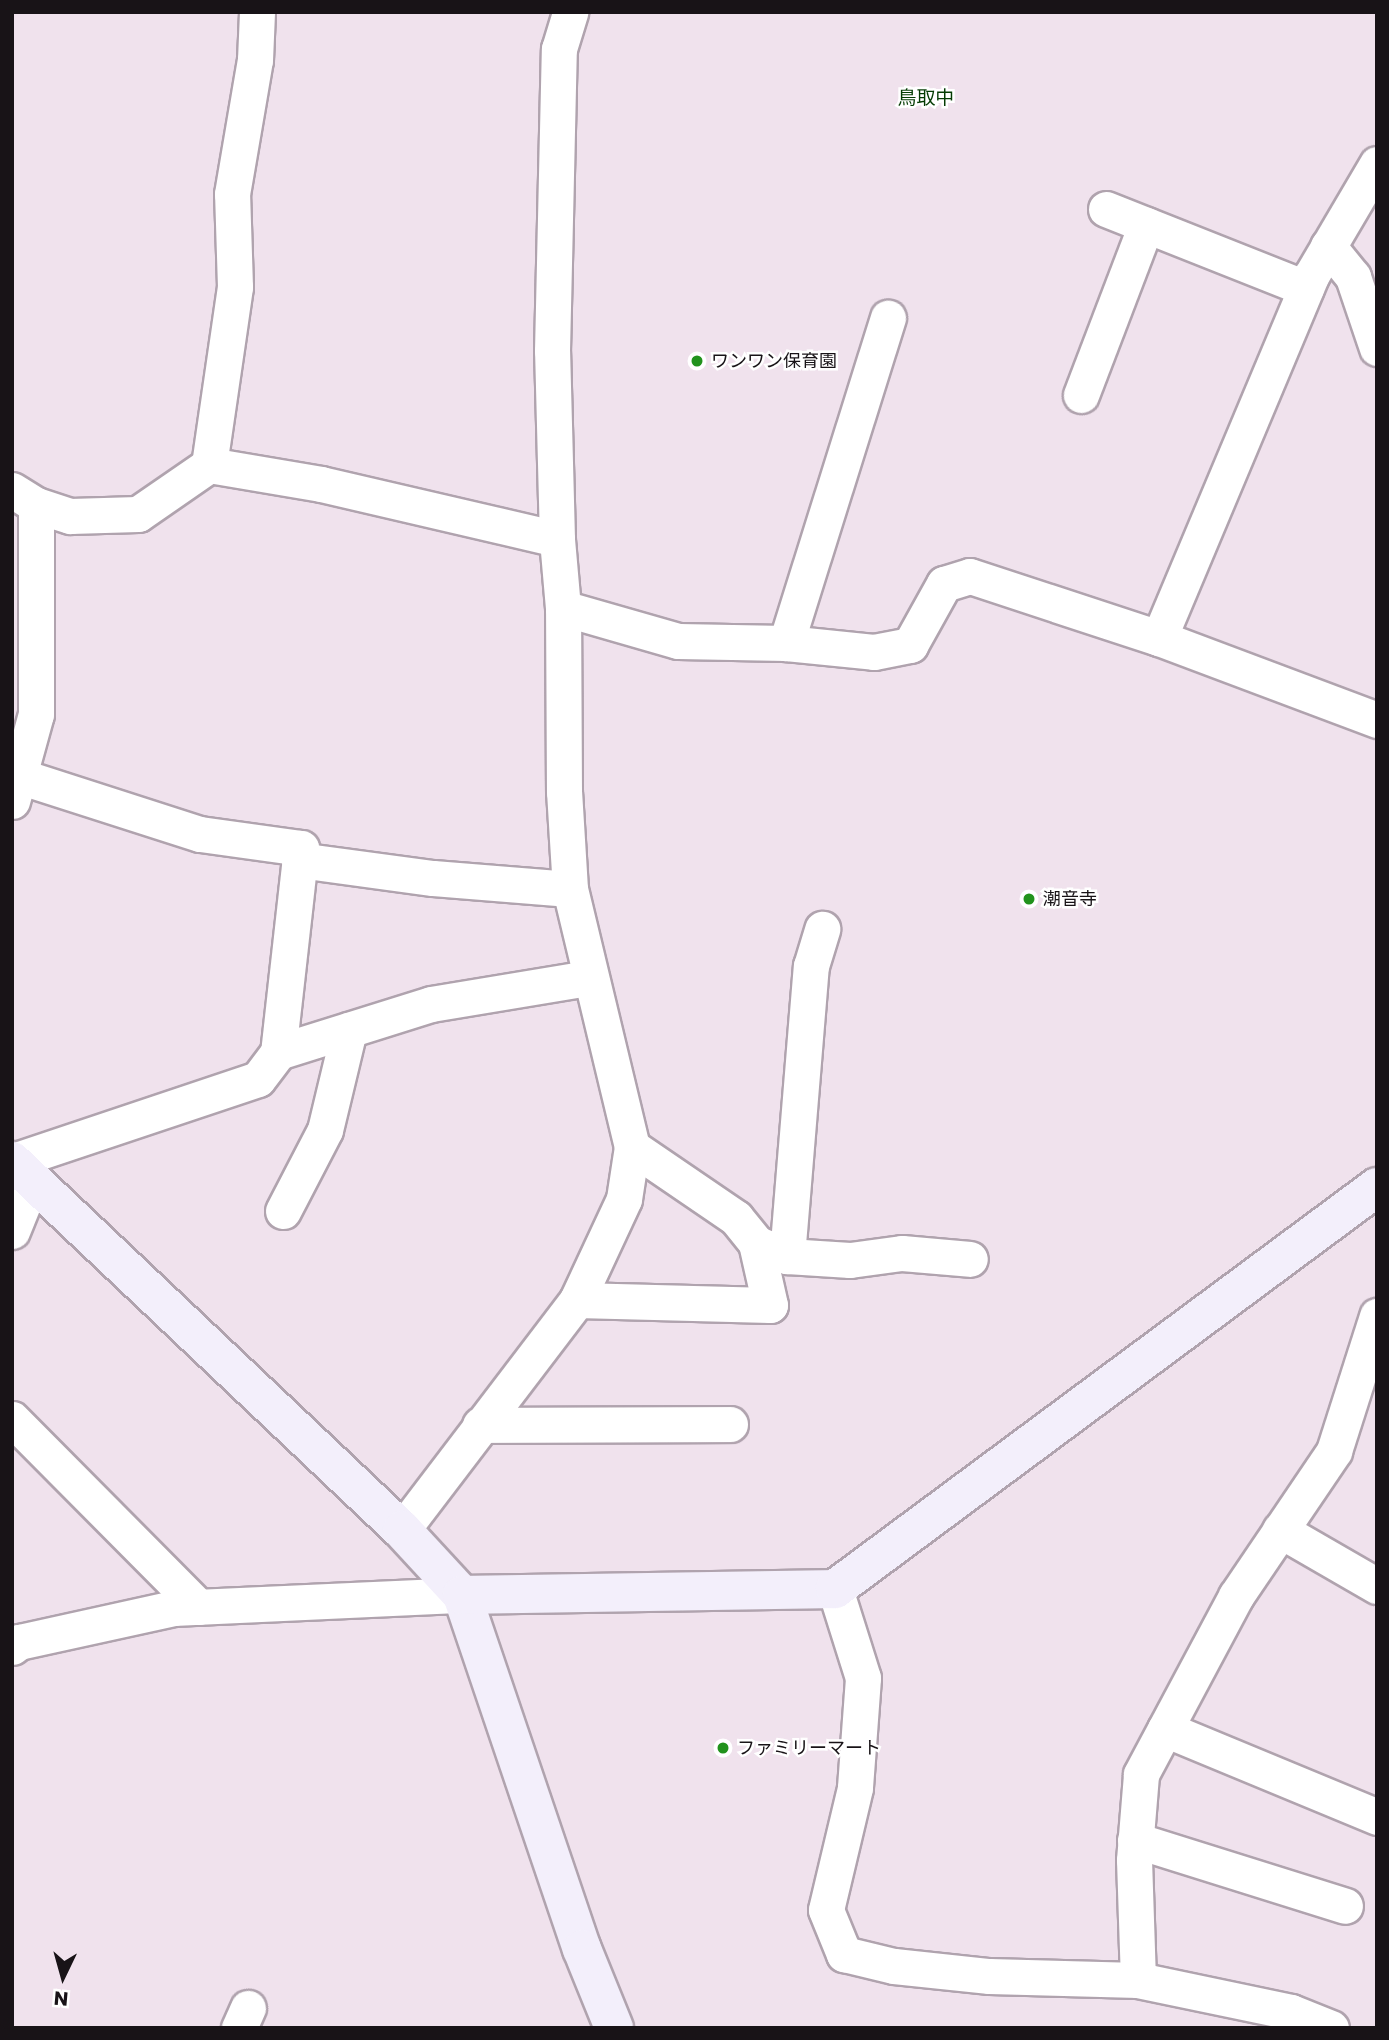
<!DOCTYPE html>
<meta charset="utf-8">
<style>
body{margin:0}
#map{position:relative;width:1389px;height:2040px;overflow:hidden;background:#f0e2ed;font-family:Poppins,"Noto Sans JP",sans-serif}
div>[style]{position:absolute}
.roads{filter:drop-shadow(2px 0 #b0a3ae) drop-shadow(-2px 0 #b0a3ae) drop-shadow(0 2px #b0a3ae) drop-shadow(0 -2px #b0a3ae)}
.street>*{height:35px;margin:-17.5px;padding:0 17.5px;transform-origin:17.5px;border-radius:17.5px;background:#fff}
.secondary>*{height:38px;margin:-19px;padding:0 19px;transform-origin:19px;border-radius:19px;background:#f3effb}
.dots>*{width:19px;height:19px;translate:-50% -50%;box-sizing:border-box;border:4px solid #fff;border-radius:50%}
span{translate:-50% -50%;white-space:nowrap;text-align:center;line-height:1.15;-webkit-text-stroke:5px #fff;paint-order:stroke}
.poi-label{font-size:18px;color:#181317}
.left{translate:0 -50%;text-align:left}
.neighbourhood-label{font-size:19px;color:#043b03}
.frame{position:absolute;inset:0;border:14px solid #181317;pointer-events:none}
.north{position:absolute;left:28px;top:1942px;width:70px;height:70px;-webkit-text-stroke:5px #fff;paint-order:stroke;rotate:185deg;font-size:19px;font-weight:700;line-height:28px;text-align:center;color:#181317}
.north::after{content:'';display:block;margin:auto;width:24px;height:32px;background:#181317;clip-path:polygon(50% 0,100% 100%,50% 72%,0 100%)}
</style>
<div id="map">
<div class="roads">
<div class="street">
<i style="left:1106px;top:209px;width:215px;rotate:21.6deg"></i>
<i style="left:1328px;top:246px;width:40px;rotate:51deg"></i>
<i style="left:1353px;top:277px;width:75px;rotate:71.3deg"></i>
<i style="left:1081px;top:395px;width:182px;rotate:-69.1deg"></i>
<i style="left:209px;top:465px;width:180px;rotate:-81.7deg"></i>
<i style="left:235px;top:287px;width:93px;rotate:-91.8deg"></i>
<i style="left:232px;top:194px;width:136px;rotate:-80.3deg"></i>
<i style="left:255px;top:60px;width:48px;rotate:-87.6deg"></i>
<i style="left:12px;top:490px;width:28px;rotate:32deg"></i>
<i style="left:36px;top:505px;width:36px;rotate:18deg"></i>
<i style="left:70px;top:516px;width:68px;rotate:-1.7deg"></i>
<i style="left:138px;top:514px;width:86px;rotate:-34.6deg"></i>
<i style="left:209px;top:465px;width:114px;rotate:9.6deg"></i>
<i style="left:321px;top:484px;width:242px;rotate:13.1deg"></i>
<i style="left:563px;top:608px;width:120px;rotate:16deg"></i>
<i style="left:678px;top:641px;width:108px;rotate:1.1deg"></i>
<i style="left:786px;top:643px;width:88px;rotate:5.8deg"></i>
<i style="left:874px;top:652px;width:37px;rotate:-11deg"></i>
<i style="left:910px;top:645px;width:70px;rotate:-60.9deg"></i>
<i style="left:944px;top:584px;width:27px;rotate:-17deg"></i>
<i style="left:970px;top:576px;width:199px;rotate:18.2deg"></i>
<i style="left:1159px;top:638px;width:233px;rotate:20.6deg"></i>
<i style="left:1159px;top:638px;width:393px;rotate:-67.2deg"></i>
<i style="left:1311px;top:276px;width:130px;rotate:-59.5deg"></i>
<i style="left:786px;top:643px;width:341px;rotate:-72.6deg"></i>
<i style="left:19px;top:776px;width:190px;rotate:17.8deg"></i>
<i style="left:200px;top:834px;width:102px;rotate:7.9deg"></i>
<i style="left:301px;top:848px;width:205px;rotate:96.4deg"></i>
<i style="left:12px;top:801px;width:90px;rotate:-74.6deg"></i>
<i style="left:36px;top:714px;width:209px;rotate:-90deg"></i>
<i style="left:299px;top:860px;width:135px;rotate:7.7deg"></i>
<i style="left:433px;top:878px;width:137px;rotate:4.6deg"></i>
<i style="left:632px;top:1147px;width:126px;rotate:34.3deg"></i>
<i style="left:736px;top:1218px;width:32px;rotate:51deg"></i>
<i style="left:756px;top:1243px;width:34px;rotate:23deg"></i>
<i style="left:787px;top:1256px;width:63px;rotate:3.6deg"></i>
<i style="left:850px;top:1260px;width:52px;rotate:-7.7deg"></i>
<i style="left:902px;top:1253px;width:68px;rotate:5deg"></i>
<i style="left:13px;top:1161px;width:258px;rotate:-18.5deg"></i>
<i style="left:258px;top:1079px;width:34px;rotate:-53deg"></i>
<i style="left:278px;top:1052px;width:160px;rotate:-17.4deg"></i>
<i style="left:431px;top:1004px;width:159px;rotate:-9.4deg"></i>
<i style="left:283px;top:1211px;width:91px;rotate:-62.6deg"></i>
<i style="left:325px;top:1130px;width:103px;rotate:-76.5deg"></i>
<i style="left:12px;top:1231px;width:56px;rotate:-68deg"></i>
<i style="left:787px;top:1256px;width:291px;rotate:-85.3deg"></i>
<i style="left:811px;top:966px;width:39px;rotate:-73deg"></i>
<i style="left:577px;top:1300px;width:193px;rotate:1.5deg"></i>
<i style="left:770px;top:1305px;width:64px;rotate:-102.7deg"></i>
<i style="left:12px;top:1419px;width:265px;rotate:45.2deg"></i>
<i style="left:480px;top:1425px;width:250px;rotate:-0.2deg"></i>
<i style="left:402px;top:1530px;width:289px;rotate:-52.7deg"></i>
<i style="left:577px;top:1300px;width:111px;rotate:-65deg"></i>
<i style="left:624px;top:1199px;width:53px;rotate:-81.3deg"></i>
<i style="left:632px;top:1147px;width:265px;rotate:-103.5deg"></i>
<i style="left:570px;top:889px;width:97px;rotate:-93.5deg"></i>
<i style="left:564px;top:792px;width:184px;rotate:-90.3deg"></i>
<i style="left:563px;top:608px;width:69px;rotate:-95deg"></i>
<i style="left:557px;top:539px;width:188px;rotate:-91.5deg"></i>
<i style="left:552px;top:351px;width:302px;rotate:-88.7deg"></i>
<i style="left:559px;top:49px;width:39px;rotate:-73deg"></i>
<i style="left:1280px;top:1530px;width:112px;rotate:30deg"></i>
<i style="left:835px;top:1589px;width:93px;rotate:72.5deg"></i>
<i style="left:863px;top:1678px;width:110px;rotate:94.2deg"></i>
<i style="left:855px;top:1788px;width:125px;rotate:103.4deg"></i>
<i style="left:826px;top:1910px;width:48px;rotate:67.8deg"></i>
<i style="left:844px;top:1954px;width:51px;rotate:13.5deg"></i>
<i style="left:894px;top:1966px;width:96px;rotate:6deg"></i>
<i style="left:989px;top:1976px;width:149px;rotate:1.5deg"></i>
<i style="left:1138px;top:1980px;width:156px;rotate:11.8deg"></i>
<i style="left:1291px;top:2012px;width:43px;rotate:21.8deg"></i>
<i style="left:12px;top:1647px;width:9px;rotate:-36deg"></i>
<i style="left:19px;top:1642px;width:159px;rotate:-12.4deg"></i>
<i style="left:174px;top:1608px;width:288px;rotate:-2.6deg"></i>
<i style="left:1165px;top:1729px;width:230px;rotate:22.5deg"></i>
<i style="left:1135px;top:1840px;width:220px;rotate:17.4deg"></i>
<i style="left:1138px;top:1980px;width:120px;rotate:-91.9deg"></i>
<i style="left:1134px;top:1860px;width:86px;rotate:-85.3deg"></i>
<i style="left:1141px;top:1774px;width:202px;rotate:-61.9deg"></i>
<i style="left:1236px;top:1596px;width:175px;rotate:-55.9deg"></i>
<i style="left:1334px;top:1451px;width:142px;rotate:-72.3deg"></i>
<i style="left:239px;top:2028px;width:22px;rotate:-66deg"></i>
</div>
<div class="secondary">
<i style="left:12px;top:1161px;width:537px;rotate:43.42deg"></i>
<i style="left:402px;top:1530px;width:88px;rotate:47.3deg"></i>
<i style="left:462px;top:1595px;width:374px;rotate:71.3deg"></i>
<i style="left:582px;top:1949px;width:85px;rotate:67.9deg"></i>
<i style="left:462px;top:1595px;width:373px;rotate:-0.9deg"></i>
<i style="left:835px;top:1589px;width:675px;rotate:-36.56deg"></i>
</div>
</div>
<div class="dots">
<i style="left:697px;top:361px;background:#21921c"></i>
<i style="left:1029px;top:899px;background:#21921c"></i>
<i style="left:723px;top:1748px;background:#21921c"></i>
</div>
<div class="poi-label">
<span class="left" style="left:711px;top:361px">ワンワン保育園</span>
<span class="left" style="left:1043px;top:899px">潮音寺</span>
<span class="left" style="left:737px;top:1748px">ファミリーマート</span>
</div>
<div class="neighbourhood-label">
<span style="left:926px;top:98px">鳥取中</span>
</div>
<div class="frame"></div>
<div class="north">N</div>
</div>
